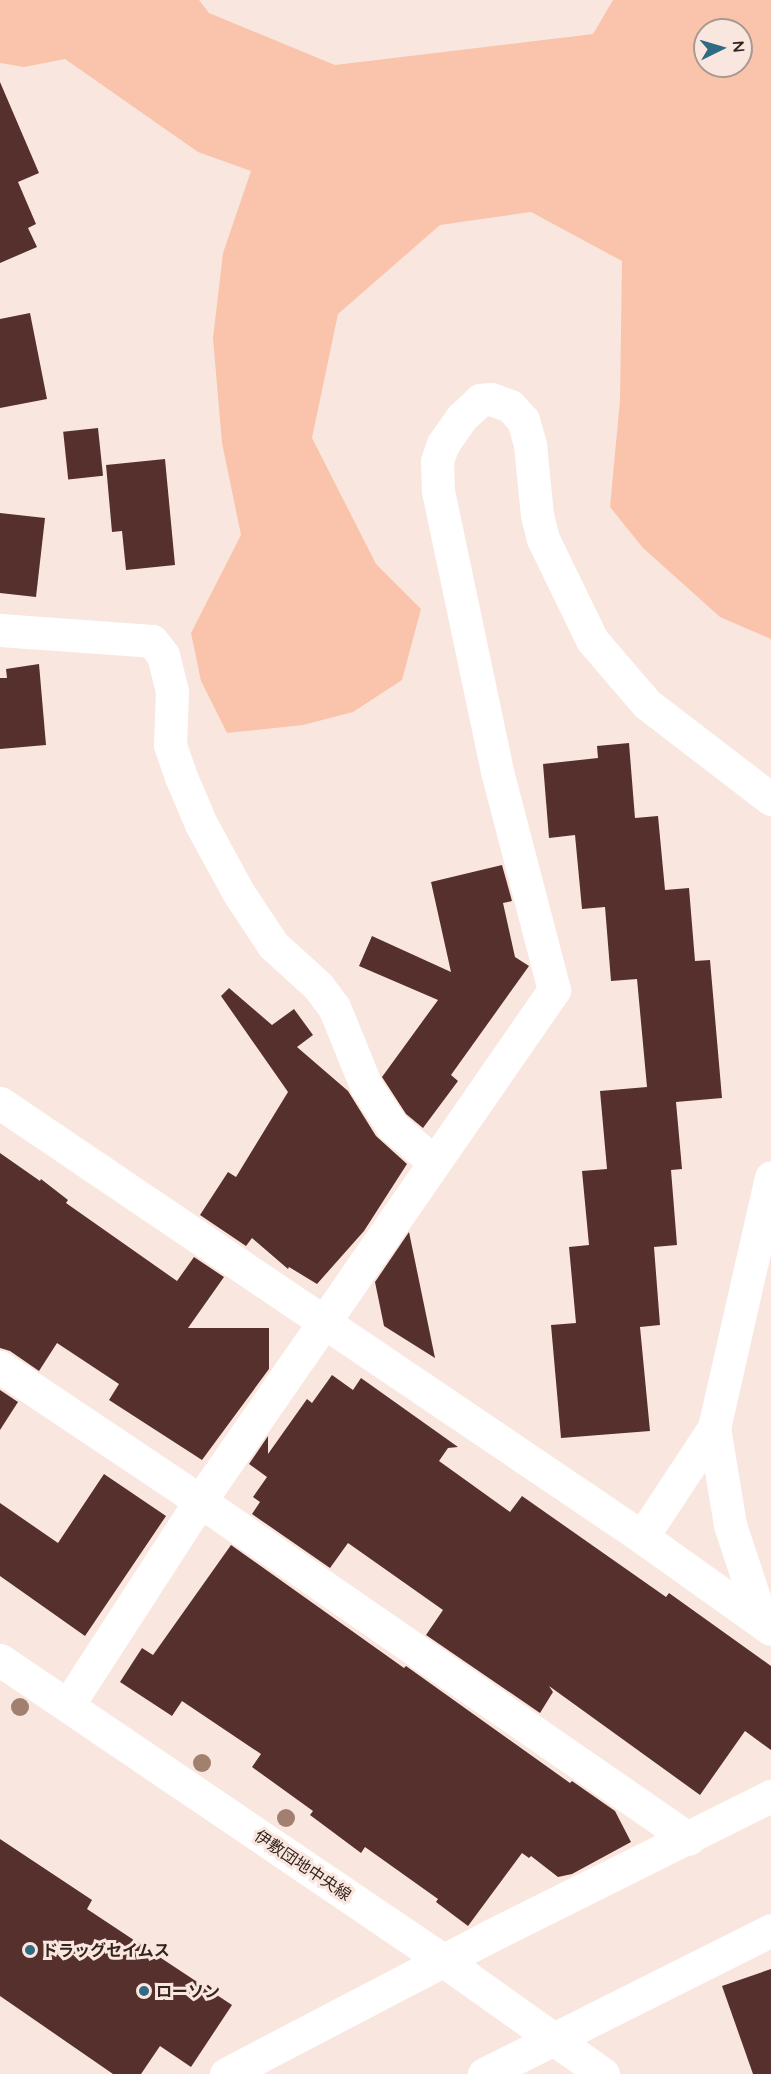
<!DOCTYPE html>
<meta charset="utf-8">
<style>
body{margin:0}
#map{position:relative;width:771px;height:2074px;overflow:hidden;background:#f9e7df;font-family:Quicksand,"Noto Sans JP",sans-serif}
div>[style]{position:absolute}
.green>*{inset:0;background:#f9c4ab}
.building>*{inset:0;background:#56302c;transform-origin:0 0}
.street>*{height:33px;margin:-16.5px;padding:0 16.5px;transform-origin:16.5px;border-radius:16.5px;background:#fff}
.secondary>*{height:33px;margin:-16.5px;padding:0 16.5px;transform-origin:16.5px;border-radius:16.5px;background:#fff}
.trees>*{width:18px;height:18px;margin:-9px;border-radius:50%;background:#a2806f}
.dots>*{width:16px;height:16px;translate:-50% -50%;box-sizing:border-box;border:3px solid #f9e7df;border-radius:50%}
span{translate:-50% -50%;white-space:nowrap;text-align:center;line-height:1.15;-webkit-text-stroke:6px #f9e7df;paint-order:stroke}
.street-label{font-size:16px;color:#34241d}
.poi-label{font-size:16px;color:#34241d;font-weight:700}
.left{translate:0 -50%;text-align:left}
.north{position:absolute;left:693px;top:18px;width:60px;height:60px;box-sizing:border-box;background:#f9e7df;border:2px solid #aa9991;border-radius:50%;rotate:85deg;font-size:16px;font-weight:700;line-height:24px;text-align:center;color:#34241d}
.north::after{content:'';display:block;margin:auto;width:21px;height:27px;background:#2f6c83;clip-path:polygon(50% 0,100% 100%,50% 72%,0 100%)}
</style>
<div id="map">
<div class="green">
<i style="clip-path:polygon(evenodd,0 0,199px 0,209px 13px,335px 65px,593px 34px,613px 0,771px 0,771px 639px,720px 617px,643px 548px,610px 507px,620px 400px,622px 261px,531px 212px,440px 225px,338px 314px,312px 438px,376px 564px,421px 609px,402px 680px,353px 712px,303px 725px,227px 733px,201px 681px,191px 633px,241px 535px,222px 443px,213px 338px,223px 253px,251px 171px,198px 152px,65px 59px,24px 67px,0 63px,0 0,705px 30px,741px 30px,741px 66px,705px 66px,705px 30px)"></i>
</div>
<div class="building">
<i style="clip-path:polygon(0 82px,39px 173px,18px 182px,36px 224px,28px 228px,37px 247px,0 263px)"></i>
<i style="clip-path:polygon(30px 313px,47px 399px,0 408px,0 319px)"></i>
<i style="left:98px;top:428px;width:48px;height:35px;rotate:84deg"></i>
<i style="clip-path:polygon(165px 459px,175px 565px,126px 570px,122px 531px,112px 532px,106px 465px)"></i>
<i style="clip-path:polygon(0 513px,45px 518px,36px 597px,0 593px)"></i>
<i style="clip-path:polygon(39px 664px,46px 745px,0 749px,0 678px,7px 678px,6px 669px)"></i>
<i style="clip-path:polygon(629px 743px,635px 818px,658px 816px,665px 890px,689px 888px,695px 961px,710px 960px,722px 1098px,676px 1102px,682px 1169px,671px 1170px,677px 1245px,654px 1247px,660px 1325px,640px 1327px,650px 1431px,561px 1438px,551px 1325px,576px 1323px,569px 1247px,589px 1245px,582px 1171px,607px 1169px,600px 1091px,647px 1087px,637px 979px,611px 981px,605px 907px,582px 909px,575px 835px,549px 838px,543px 764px,598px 758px,597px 746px)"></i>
<i style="clip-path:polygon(502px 865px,512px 901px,503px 903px,515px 957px,529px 966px,451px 1075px,458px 1081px,423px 1128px,406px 1114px,382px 1077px,438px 1000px,359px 966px,372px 936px,451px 972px,431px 882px)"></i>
<i style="clip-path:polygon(229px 988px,272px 1025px,294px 1009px,313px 1035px,297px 1047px,348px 1091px,376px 1136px,407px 1164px,364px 1231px,317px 1284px,289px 1267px,288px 1269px,252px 1238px,246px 1246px,200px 1215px,228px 1172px,236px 1177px,288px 1092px,221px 996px)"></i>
<i style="clip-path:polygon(0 1153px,40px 1181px,41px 1179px,68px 1200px,66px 1203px,177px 1281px,194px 1257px,224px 1277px,188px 1328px,269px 1328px,269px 1369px,202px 1460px,109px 1400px,119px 1384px,57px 1343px,39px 1371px,10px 1351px,0 1348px)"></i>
<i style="clip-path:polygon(409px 1232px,435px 1358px,384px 1326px,375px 1282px)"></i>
<i style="clip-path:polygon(332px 1375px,353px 1390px,361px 1378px,458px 1447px,448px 1448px,439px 1461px,510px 1512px,522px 1496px,666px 1597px,669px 1593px,771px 1666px,771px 1750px,745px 1731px,700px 1795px,549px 1686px,553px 1692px,540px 1713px,426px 1635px,443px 1610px,348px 1543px,330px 1568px,252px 1514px,260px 1502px,253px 1497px,267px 1477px,249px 1464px,268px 1436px,268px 1454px,307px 1399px,312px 1403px)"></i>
<i style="clip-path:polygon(0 1390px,18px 1402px,0 1430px)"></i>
<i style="clip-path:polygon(104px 1474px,166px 1516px,85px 1636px,0 1576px,0 1503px,58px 1543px)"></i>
<i style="clip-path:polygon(231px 1545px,404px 1668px,406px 1666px,570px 1783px,572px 1781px,615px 1811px,631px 1842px,572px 1874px,558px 1877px,531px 1856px,529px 1858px,522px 1853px,468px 1926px,436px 1902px,438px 1899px,365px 1847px,361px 1853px,310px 1815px,313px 1811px,252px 1767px,261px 1754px,182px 1701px,172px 1716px,120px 1682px,142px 1648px,153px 1655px)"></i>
<i style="clip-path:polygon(0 1839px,92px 1900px,87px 1909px,232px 2005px,191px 2067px,160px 2046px,141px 2074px,113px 2074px,0 1996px)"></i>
<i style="clip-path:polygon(771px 1969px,771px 2074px,753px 2074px,722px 1986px)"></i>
</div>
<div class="street">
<i style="left:0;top:630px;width:152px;rotate:4.1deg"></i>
<i style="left:152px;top:641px;width:18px;rotate:52deg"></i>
<i style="left:163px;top:655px;width:37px;rotate:76deg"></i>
<i style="left:172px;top:691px;width:54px;rotate:92.1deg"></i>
<i style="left:170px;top:745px;width:34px;rotate:71deg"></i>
<i style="left:181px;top:777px;width:51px;rotate:66.9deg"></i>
<i style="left:201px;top:824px;width:77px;rotate:61.4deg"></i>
<i style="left:238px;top:892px;width:64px;rotate:56.6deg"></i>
<i style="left:273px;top:945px;width:61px;rotate:42.3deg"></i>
<i style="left:318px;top:986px;width:26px;rotate:53deg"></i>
<i style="left:334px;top:1007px;width:85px;rotate:67.9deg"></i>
<i style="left:366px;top:1086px;width:48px;rotate:57deg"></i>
<i style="left:392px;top:1126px;width:55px;rotate:40.6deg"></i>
<i style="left:0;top:1103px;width:775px;rotate:34.06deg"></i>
<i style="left:642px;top:1537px;width:158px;rotate:35.5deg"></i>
<i style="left:0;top:1367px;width:241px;rotate:33.8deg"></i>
<i style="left:200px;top:1501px;width:594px;rotate:34.65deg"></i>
<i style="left:714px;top:1428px;width:98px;rotate:80.6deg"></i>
<i style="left:730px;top:1525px;width:102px;rotate:71.7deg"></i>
<i style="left:642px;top:1537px;width:131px;rotate:-56.6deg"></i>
<i style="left:714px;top:1428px;width:257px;rotate:-77.2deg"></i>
<i style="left:68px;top:1705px;width:243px;rotate:-57.1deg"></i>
<i style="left:200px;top:1501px;width:622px;rotate:-55.29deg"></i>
<i style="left:554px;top:990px;width:226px;rotate:-104.6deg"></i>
<i style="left:497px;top:771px;width:287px;rotate:-101.9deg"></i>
<i style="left:438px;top:490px;width:29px;rotate:-92deg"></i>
<i style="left:437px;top:461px;width:18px;rotate:-71deg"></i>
<i style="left:443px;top:444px;width:32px;rotate:-55deg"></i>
<i style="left:461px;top:418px;width:26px;rotate:-43deg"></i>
<i style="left:480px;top:400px;width:11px;rotate:-5deg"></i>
<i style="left:491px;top:399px;width:20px;rotate:20deg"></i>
<i style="left:510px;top:406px;width:19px;rotate:47deg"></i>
<i style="left:523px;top:420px;width:26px;rotate:74deg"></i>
<i style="left:530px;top:445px;width:70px;rotate:84.3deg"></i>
<i style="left:537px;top:515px;width:25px;rotate:76deg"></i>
<i style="left:543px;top:539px;width:112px;rotate:64.1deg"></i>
<i style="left:592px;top:640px;width:84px;rotate:49.3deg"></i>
<i style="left:647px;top:704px;width:156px;rotate:37.5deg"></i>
<i style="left:226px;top:2074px;width:300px;rotate:-27.6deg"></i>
<i style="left:492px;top:1935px;width:312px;rotate:-26.5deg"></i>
<i style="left:484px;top:2074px;width:321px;rotate:-26.6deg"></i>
</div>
<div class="secondary">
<i style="left:0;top:1660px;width:536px;rotate:34.13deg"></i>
<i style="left:444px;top:1961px;width:195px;rotate:35.4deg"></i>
</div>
<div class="trees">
<i style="left:20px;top:1707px"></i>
<i style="left:202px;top:1763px"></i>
<i style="left:286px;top:1818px"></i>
</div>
<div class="dots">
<i style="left:30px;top:1950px;background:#2f6c83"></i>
<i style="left:144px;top:1991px;background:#2f6c83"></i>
</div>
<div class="street-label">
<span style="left:303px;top:1865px;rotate:34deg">伊敷団地中央線</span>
</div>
<div class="poi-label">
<span class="left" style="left:42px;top:1950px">ドラッグセイムス</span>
<span class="left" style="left:156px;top:1991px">ローソン</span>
</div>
<div class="north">N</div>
</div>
